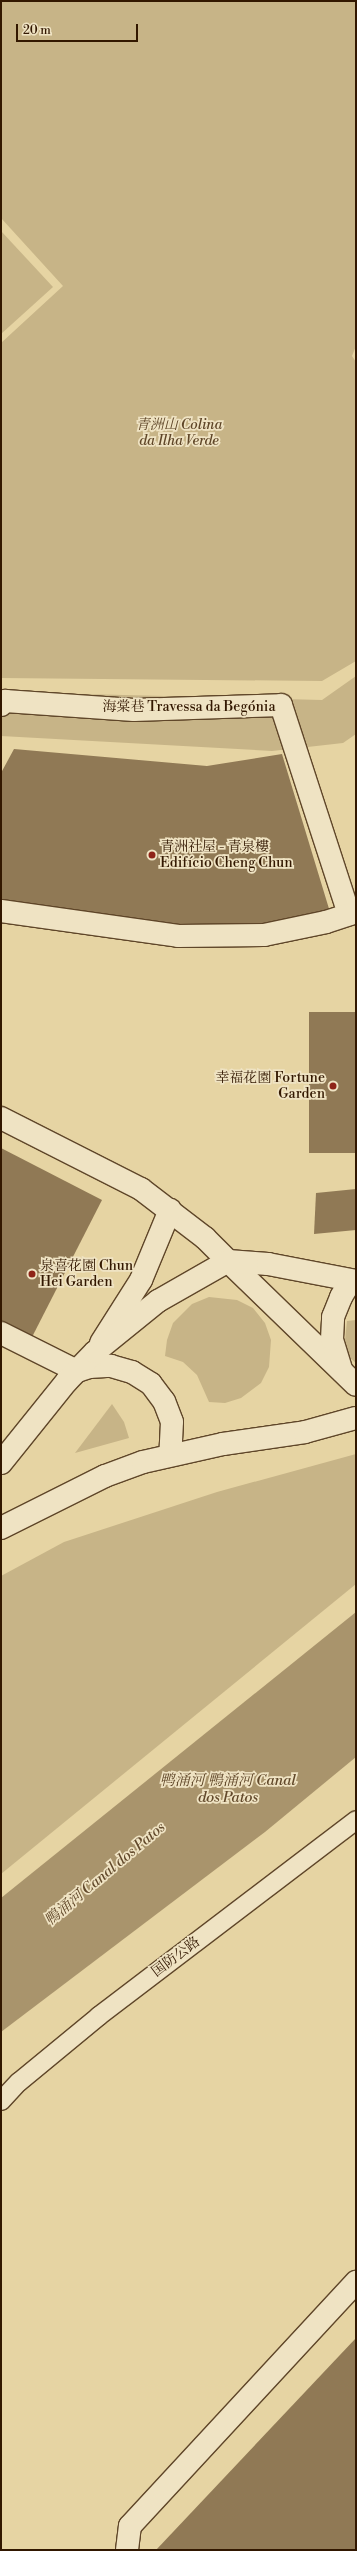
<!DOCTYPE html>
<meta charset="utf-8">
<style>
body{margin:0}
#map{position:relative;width:357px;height:2551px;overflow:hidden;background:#e6d4a3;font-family:"Libre Bodoni","Noto Serif SC",serif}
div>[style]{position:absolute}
.green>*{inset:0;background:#c7b487}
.water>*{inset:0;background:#a9946c}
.building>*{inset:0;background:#907955;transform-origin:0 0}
.roads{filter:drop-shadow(1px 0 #5f4629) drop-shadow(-1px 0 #5f4629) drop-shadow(0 1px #5f4629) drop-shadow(0 -1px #5f4629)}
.service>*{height:18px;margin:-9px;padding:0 9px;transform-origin:9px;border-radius:9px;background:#efe3c3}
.pedestrian>*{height:22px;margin:-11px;padding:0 11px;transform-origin:11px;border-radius:11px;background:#efe3c3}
.minor>*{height:22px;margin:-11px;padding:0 11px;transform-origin:11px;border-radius:11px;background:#efe3c3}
.tertiary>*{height:22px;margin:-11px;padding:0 11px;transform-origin:11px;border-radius:11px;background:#efe3c3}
.secondary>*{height:22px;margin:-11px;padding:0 11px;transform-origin:11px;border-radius:11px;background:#efe3c3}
.dots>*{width:11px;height:11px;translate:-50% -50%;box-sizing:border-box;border:2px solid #efe3c3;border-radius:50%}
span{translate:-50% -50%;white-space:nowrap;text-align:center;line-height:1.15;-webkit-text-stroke:3.5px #efe3c3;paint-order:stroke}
.park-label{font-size:14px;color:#5f4628;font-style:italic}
.street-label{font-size:14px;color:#321700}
.poi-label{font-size:14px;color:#321700}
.left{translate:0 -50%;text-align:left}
.right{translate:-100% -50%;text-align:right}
.water-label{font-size:15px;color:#62492b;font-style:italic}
.frame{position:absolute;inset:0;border:2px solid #321700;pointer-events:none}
.scale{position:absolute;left:16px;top:24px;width:122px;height:18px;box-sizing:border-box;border:2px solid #321700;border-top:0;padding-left:5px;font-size:12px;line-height:14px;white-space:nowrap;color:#321700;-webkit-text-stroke:3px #efe3c3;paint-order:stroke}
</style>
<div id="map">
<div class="green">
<i style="clip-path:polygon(1px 1px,356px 1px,356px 346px,352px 356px,356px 362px,356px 661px,322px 681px,1px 678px,1px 343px,63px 286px,1px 218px)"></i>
<i style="clip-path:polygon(1px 231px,53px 287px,1px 334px)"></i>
<i style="clip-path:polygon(356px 676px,356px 734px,343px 743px,272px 751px,1px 736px,1px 692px,322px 700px)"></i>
<i style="clip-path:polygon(209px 1297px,237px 1300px,253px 1308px,265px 1323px,271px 1340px,269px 1367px,261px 1383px,241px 1398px,225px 1403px,209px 1402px,197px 1375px,183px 1362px,165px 1356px,167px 1340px,173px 1323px,192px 1304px)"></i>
<i style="clip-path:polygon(356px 1320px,356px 1363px,350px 1358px,345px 1340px,347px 1321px)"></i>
<i style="clip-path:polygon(112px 1404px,124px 1422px,129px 1438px,75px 1453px)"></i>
<i style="clip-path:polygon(356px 1454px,356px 1584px,1px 1874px,1px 1576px,64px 1542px,217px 1492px)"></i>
</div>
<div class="water">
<i style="clip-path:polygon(356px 1612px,356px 1757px,265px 1832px,1px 2032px,1px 1898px)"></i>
</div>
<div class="building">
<i style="clip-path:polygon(14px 749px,207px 766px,282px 754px,330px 912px,283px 927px,194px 927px,1px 904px,1px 773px)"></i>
<i style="left:356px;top:1012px;width:141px;height:47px;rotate:90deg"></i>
<i style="clip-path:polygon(1px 1148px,102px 1200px,30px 1341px,1px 1326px)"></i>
<i style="clip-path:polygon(356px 1189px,356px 1230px,314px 1234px,316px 1193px)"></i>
<i style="clip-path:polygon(356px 2338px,356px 2550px,156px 2550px)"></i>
</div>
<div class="roads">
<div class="service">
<i style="left:1px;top:2101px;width:26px;rotate:-47deg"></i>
<i style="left:19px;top:2082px;width:104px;rotate:-39.5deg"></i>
<i style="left:99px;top:2016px;width:323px;rotate:-37.3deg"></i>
</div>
<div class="pedestrian">
<i style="left:1px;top:705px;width:6px;rotate:-45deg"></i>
<i style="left:5px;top:701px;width:129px;rotate:4deg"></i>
<i style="left:134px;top:710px;width:147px;rotate:-1.9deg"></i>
<i style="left:281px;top:705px;width:220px;rotate:72deg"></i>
</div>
<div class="minor">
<i style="left:1px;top:1333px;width:85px;rotate:26.6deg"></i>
<i style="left:127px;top:2550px;width:24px;rotate:-83deg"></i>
<i style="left:130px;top:2526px;width:333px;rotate:-47.2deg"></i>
</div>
<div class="tertiary">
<i style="left:1px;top:911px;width:179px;rotate:8deg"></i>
<i style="left:178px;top:936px;width:86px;rotate:-0.7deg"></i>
<i style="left:264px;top:935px;width:63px;rotate:-11.8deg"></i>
<i style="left:326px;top:922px;width:32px;rotate:-18deg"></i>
<i style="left:1px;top:1118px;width:157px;rotate:26.9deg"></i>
<i style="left:141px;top:1189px;width:81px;rotate:37.4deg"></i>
<i style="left:205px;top:1238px;width:33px;rotate:45deg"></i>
<i style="left:101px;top:1343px;width:75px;rotate:-57.6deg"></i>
<i style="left:141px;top:1280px;width:76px;rotate:-67.5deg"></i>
</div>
<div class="secondary">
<i style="left:228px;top:1261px;width:178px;rotate:44.1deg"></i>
<i style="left:228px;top:1261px;width:40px;rotate:4.3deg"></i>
<i style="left:268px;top:1264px;width:90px;rotate:10.9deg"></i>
<i style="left:341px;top:1369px;width:31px;rotate:-107deg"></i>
<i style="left:332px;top:1339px;width:22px;rotate:-87deg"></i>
<i style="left:333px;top:1317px;width:22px;rotate:-68deg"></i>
<i style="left:341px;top:1297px;width:12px;rotate:-59deg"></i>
<i style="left:347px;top:1287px;width:11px;rotate:-34deg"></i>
<i style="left:77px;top:1371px;width:13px;rotate:-18deg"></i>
<i style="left:89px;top:1367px;width:22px;rotate:-3deg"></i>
<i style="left:111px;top:1366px;width:22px;rotate:16deg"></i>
<i style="left:132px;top:1372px;width:22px;rotate:32deg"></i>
<i style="left:151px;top:1384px;width:21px;rotate:53deg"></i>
<i style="left:164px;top:1401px;width:22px;rotate:69deg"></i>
<i style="left:172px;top:1422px;width:33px;rotate:93deg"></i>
<i style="left:1px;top:1463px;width:105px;rotate:-51.2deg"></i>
<i style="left:67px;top:1381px;width:40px;rotate:-46deg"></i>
<i style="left:95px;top:1352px;width:81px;rotate:-39deg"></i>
<i style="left:158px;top:1301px;width:81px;rotate:-29.7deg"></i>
<i style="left:1px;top:1528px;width:116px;rotate:-26.6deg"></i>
<i style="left:105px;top:1476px;width:40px;rotate:-20.2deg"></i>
<i style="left:143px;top:1462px;width:82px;rotate:-12.7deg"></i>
<i style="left:223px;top:1444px;width:83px;rotate:-8.3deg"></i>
<i style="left:305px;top:1432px;width:53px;rotate:-15.4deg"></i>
</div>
</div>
<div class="dots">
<i style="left:152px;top:855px;background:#8f2418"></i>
<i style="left:333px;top:1086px;background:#8f2418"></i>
<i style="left:32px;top:1274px;background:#8f2418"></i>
</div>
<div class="park-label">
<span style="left:179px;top:433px">青洲山 Colina<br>da Ilha Verde</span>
</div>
<div class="street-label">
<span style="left:189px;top:707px">海棠巷 Travessa da Begónia</span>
<span style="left:176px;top:1957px;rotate:-37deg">国防公路</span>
</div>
<div class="poi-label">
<span class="left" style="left:160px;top:855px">青洲社屋 - 青泉樓<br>Edifício Cheng Chun</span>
<span class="right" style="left:325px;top:1086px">幸福花園 Fortune<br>Garden</span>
<span class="left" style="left:40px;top:1274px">泉喜花園 Chun<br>Hei Garden</span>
</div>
<div class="water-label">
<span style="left:228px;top:1789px">鸭涌河 鴨涌河 Canal<br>dos Patos</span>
<span style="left:105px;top:1874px;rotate:-40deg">鴨涌河 Canal dos Patos</span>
</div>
<div class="frame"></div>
<div class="scale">20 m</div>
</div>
